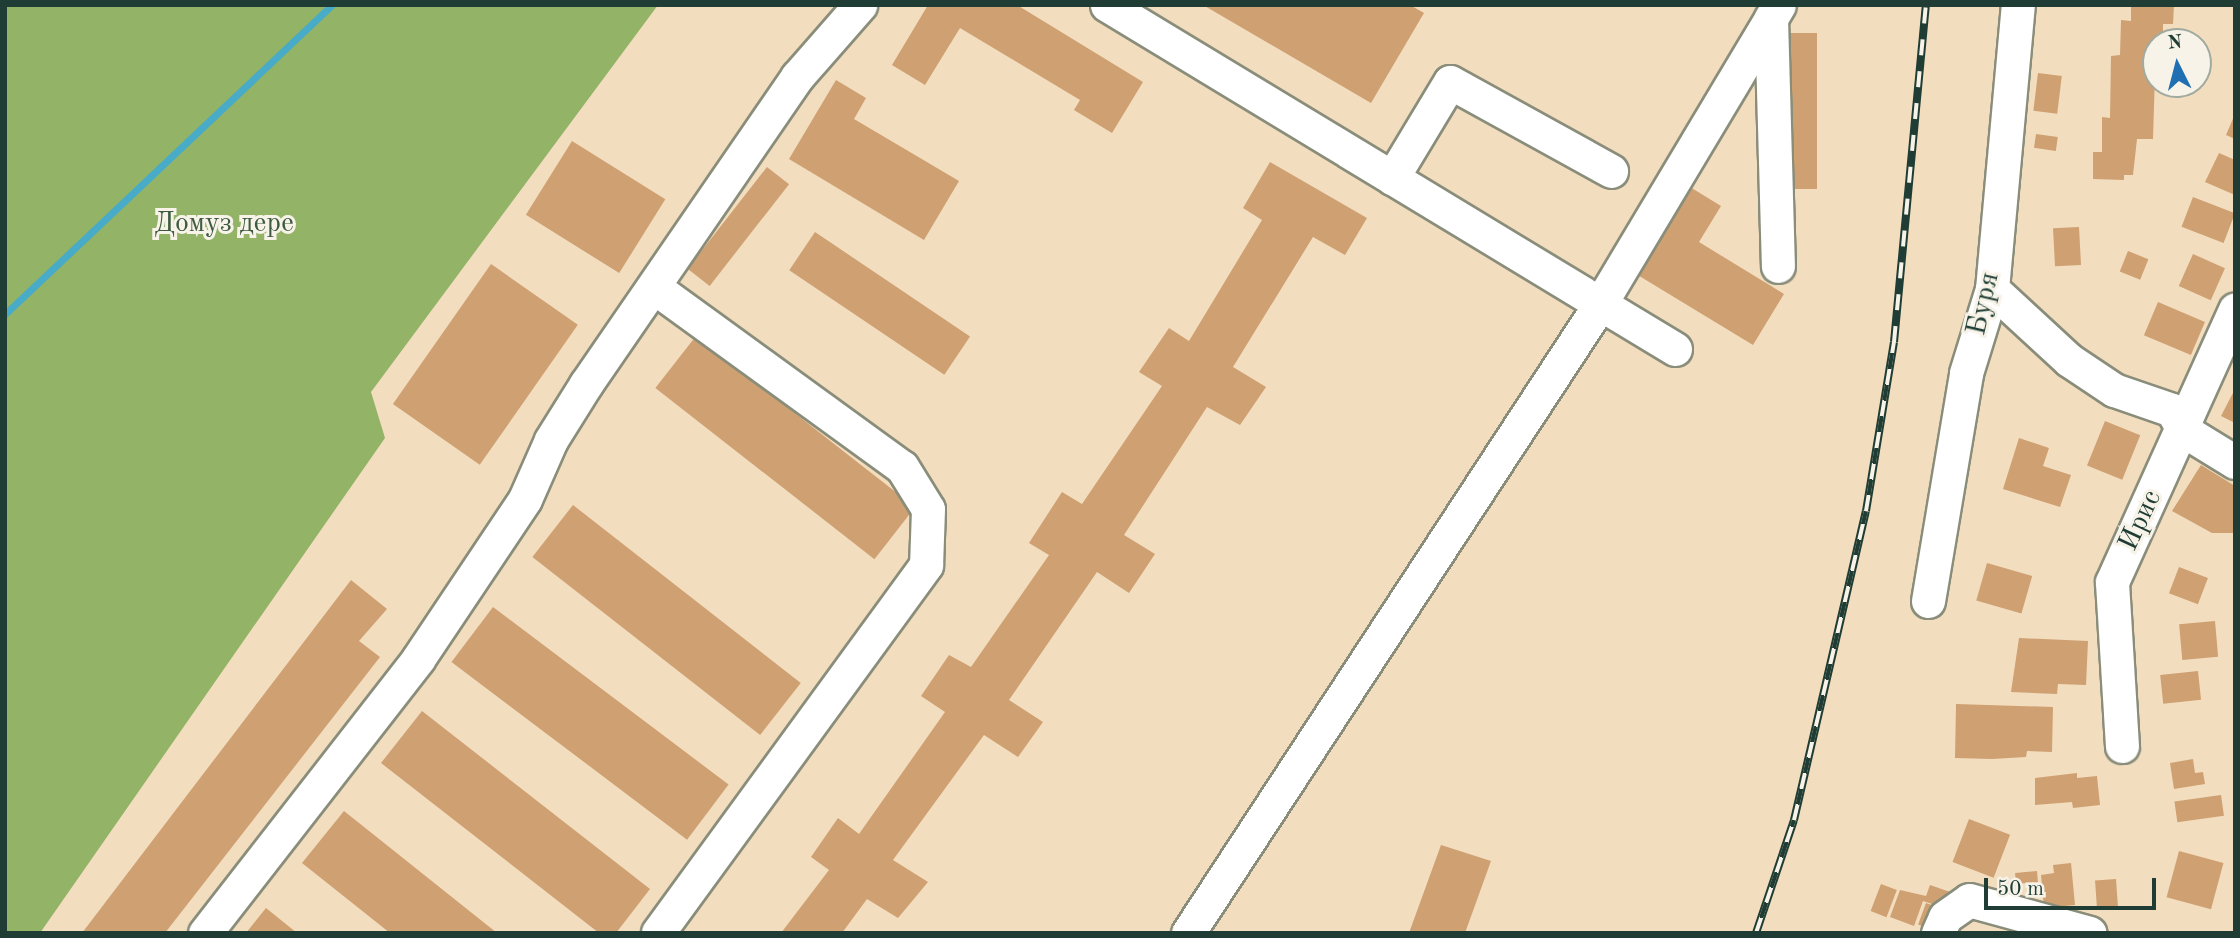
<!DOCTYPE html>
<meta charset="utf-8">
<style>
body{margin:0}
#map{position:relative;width:2240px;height:938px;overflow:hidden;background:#f3ddbf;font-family:"Old Standard TT",serif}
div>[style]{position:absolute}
.forest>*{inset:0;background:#93b367}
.stream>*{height:7px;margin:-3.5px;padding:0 3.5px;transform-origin:3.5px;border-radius:3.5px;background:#48abc7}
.building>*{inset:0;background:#cea072;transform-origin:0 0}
.roads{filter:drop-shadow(2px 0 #898d7a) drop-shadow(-2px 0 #898d7a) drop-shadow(0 2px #898d7a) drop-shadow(0 -2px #898d7a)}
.minor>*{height:33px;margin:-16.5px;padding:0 16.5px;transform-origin:16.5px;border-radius:16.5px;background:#fff}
.rail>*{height:8px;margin-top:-4px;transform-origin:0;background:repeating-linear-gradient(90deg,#f7f3e8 0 16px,#1f3d34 0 32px);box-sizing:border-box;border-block:2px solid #1f3d34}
span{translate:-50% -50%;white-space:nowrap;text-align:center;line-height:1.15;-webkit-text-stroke:6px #f7f3e8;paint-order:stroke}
.park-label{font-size:28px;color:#3e5b41}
.street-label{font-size:28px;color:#1f3d34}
.frame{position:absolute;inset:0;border:7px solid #1f3d34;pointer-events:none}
.north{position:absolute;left:2142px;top:28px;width:70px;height:70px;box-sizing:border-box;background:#f7f3e8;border:2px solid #a1aaa0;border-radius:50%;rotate:354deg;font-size:19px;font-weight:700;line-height:28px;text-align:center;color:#1f3d34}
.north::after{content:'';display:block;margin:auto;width:24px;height:32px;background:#1f6fb2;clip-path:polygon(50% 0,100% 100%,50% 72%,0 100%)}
.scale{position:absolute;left:1984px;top:878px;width:172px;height:32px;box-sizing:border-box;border:4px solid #1f3d34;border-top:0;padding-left:9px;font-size:21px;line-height:24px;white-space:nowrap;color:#1f3d34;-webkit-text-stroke:5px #f7f3e8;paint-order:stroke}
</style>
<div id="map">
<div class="forest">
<i style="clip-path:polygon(5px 5px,658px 5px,371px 392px,385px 438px,40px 933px,5px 933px)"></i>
</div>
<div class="stream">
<i style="left:5px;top:314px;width:450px;rotate:-43.4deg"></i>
</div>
<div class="building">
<i style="clip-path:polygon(928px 5px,1017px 5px,1143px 82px,1112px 133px,1074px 110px,1080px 100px,960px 28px,925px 85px,892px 65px)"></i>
<i style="clip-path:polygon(1203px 5px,1410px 5px,1424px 13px,1371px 103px)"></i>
<i style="clip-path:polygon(2131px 5px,2174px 5px,2173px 24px,2163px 24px,2163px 42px,2156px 42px,2153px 139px,2137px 139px,2133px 175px,2124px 175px,2124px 180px,2093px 179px,2093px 152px,2102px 152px,2102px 117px,2110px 118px,2111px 56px,2120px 55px,2121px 20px,2131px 21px)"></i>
<i style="left:1782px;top:33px;width:35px;height:156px"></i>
<i style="left:2038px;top:73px;width:24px;height:38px;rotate:7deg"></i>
<i style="clip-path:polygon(836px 80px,866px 98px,854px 119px,959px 181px,924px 240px,789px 159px)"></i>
<i style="clip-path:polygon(2235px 114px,2235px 139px,2226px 135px)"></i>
<i style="left:2036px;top:134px;width:22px;height:14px;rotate:8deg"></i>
<i style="left:572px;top:141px;width:110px;height:87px;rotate:32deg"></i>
<i style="clip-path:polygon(2219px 153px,2235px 160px,2235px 195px,2205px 182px)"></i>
<i style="clip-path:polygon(1270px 162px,1367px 218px,1345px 255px,1313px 237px,1233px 367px,1266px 387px,1240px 425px,1207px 407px,1124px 535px,1155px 554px,1129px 593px,1097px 572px,1009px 700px,1043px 722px,1018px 757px,984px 735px,893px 860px,928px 882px,898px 918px,867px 899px,842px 933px,781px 933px,829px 870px,811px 857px,838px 818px,859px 834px,945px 712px,921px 696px,949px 655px,971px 667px,1049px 555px,1029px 543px,1062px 492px,1082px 504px,1162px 386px,1139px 372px,1169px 328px,1189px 341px,1262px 220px,1243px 208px)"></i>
<i style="left:767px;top:167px;width:28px;height:129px;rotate:38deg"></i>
<i style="clip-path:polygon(1690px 187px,1721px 206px,1699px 242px,1784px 294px,1753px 345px,1636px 274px)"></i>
<i style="left:2193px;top:197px;width:45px;height:32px;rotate:21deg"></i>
<i style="left:2079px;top:227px;width:38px;height:26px;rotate:87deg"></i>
<i style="left:815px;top:232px;width:187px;height:46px;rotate:34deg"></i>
<i style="left:2128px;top:251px;width:22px;height:22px;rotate:22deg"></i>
<i style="left:2193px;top:254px;width:35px;height:35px;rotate:24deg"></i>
<i style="left:491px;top:264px;width:106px;height:171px;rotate:35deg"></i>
<i style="left:2158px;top:302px;width:51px;height:36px;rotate:23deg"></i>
<i style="left:696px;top:336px;width:278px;height:66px;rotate:38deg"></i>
<i style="clip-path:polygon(2235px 389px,2235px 423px,2221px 416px)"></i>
<i style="left:2105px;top:421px;width:38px;height:48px;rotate:22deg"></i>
<i style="clip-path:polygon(2019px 438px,2049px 448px,2043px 466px,2071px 475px,2060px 507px,2003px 489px)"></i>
<i style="clip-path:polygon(2201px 465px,2235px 486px,2235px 533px,2212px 533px,2172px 511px)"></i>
<i style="left:573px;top:505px;width:289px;height:66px;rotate:38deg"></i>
<i style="left:1987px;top:563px;width:47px;height:39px;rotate:16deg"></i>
<i style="left:2179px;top:567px;width:31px;height:28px;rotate:21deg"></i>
<i style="clip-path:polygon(351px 580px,387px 609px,359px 641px,380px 657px,165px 933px,82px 933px)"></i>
<i style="left:493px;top:607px;width:295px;height:69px;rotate:37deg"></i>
<i style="left:2215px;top:621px;width:36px;height:36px;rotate:85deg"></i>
<i style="clip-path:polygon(2019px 638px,2088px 641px,2086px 685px,2058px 684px,2057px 694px,2011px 692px)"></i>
<i style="left:2198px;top:671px;width:29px;height:38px;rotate:84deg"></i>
<i style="clip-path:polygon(1956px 704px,2053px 707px,2052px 752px,2027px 751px,2026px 757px,1992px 759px,1955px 758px)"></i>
<i style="clip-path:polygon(422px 711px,650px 889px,616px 933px,599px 933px,381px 763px)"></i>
<i style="clip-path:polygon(2193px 759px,2195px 773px,2203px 772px,2205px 784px,2174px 789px,2170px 763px)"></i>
<i style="clip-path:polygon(2077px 773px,2077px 778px,2097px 776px,2100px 805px,2073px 808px,2072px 802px,2035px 805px,2035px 778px)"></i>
<i style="left:2221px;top:795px;width:21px;height:47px;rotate:82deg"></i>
<i style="clip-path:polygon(344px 811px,497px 933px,390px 933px,302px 863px)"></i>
<i style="left:1969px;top:819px;width:44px;height:46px;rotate:21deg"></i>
<i style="clip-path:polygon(1441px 845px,1491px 861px,1465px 933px,1409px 933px)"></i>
<i style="left:2179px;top:851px;width:46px;height:48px;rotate:15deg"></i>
<i style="clip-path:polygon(2071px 863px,2075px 905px,2044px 908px,2041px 875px,2054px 873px,2053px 865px)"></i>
<i style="left:2037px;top:871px;width:11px;height:22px;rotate:85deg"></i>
<i style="left:2116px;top:879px;width:29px;height:21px;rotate:86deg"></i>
<i style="left:1881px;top:884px;width:17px;height:29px;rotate:21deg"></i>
<i style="clip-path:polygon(1930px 885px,1953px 893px,1947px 909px,1923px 901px,1914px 926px,1890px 917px,1900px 890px,1926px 896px)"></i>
<i style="left:1926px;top:903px;width:12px;height:23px;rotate:20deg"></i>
<i style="clip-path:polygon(266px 908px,297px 933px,246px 933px)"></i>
</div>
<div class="roads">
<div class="minor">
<i style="left:1107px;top:5px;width:664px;rotate:31.2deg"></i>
<i style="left:1771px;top:18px;width:248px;rotate:88.4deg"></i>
<i style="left:1392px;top:178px;width:112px;rotate:-58.9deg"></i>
<i style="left:1450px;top:82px;width:184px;rotate:28.9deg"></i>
<i style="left:654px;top:287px;width:306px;rotate:36deg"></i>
<i style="left:902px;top:467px;width:49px;rotate:58.2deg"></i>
<i style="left:928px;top:509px;width:56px;rotate:92deg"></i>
<i style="left:926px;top:565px;width:455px;rotate:126.1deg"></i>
<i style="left:1992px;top:289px;width:105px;rotate:42.7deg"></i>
<i style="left:2069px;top:360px;width:54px;rotate:33.7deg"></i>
<i style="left:2114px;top:390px;width:61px;rotate:19deg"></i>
<i style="left:2172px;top:410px;width:23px;rotate:61deg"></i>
<i style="left:2183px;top:430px;width:61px;rotate:31.6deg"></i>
<i style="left:1928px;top:601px;width:231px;rotate:-80.5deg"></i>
<i style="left:1966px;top:373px;width:88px;rotate:-72.8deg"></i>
<i style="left:1992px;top:289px;width:285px;rotate:-84.8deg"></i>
<i style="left:2122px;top:746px;width:164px;rotate:-93.5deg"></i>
<i style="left:2112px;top:582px;width:299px;rotate:-65.7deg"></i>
<i style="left:205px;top:933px;width:347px;rotate:-52.1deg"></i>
<i style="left:418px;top:659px;width:192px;rotate:-56.2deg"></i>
<i style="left:525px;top:499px;width:64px;rotate:-66.2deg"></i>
<i style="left:551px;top:440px;width:66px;rotate:-58deg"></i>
<i style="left:586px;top:384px;width:373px;rotate:-55.5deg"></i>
<i style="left:797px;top:77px;width:96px;rotate:-48.8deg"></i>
<i style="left:1188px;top:933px;width:752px;rotate:-56.77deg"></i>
<i style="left:1600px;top:304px;width:348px;rotate:-59.1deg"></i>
<i style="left:1938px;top:933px;width:17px;rotate:-66deg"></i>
<i style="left:1945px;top:917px;width:29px;rotate:-35deg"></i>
<i style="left:1969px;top:900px;width:125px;rotate:15.3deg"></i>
</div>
</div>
<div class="rail">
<i style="left:1756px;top:933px;width:119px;rotate:-71.4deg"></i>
<i style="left:1794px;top:820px;width:317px;rotate:-76.9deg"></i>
<i style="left:1866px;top:511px;width:171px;rotate:-80.6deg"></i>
<i style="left:1894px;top:342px;width:339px;rotate:-84.6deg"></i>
</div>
<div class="park-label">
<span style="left:224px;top:224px">Домуз дере</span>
</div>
<div class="street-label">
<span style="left:1984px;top:304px;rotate:-77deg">Буря</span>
<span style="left:2141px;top:521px;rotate:-65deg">Ирис</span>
</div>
<div class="frame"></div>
<div class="north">N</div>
<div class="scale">50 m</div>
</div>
